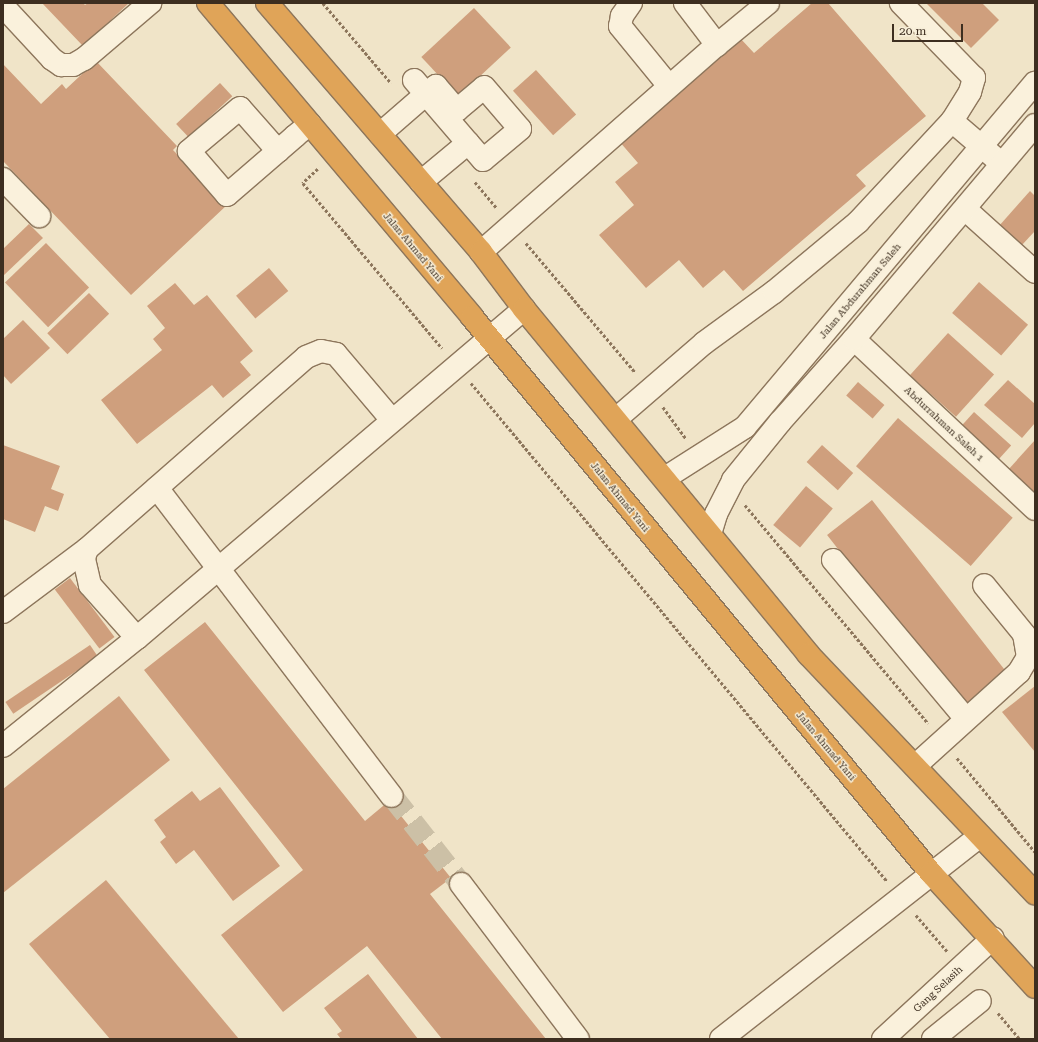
<!DOCTYPE html>
<style>
body{margin:0}
#map{position:relative;width:1038px;height:1042px;overflow:hidden;background:#f0e4c8;font-family:"Roboto Serif",serif}
div>[style]{position:absolute}
.building>*{inset:0;background:#cf9f7d;transform-origin:0 0}
.minor-tunnel>*{height:22px;margin-top:-11px;transform-origin:0;background:repeating-linear-gradient(90deg,#ccc0a6 0 22px,transparent 0 33px)}
.path>*{height:2.5px;margin-top:-1.25px;transform-origin:0;background:repeating-linear-gradient(90deg,#8d765c 0 3px,transparent 0 5px)}
.roads{filter:drop-shadow(1px 0 #8d765c) drop-shadow(-1px 0 #8d765c) drop-shadow(0 1px #8d765c) drop-shadow(0 -1px #8d765c)}
.minor>*{height:22px;margin:-11px;padding:0 11px;transform-origin:11px;border-radius:11px;background:#faf1dc}
.highway>*{height:22px;margin:-11px;padding:0 11px;transform-origin:11px;border-radius:11px;background:#e0a458}
span{translate:-50% -50%;white-space:nowrap;text-align:center;line-height:1.15;-webkit-text-stroke:3px #f7eed8;paint-order:stroke}
.street-label{font-size:10px;color:#3d2e20}
.frame{position:absolute;inset:0;border:4px solid #3d2e20;pointer-events:none}
.scale{position:absolute;left:892px;top:24px;width:71px;height:18px;box-sizing:border-box;border:2px solid #3d2e20;border-top:0;padding-left:5px;font-size:12px;line-height:14px;white-space:nowrap;color:#3d2e20;-webkit-text-stroke:3px #f7eed8;paint-order:stroke}
</style>
<div id="map">
<div class="building">
<i style="clip-path:polygon(42px 3px,83px 3px,85px 5px,88px 3px,129px 3px,83px 46px)"></i>
<i style="clip-path:polygon(812px 3px,828px 3px,926px 116px,856px 175px,866px 186px,743px 291px,724px 270px,703px 288px,679px 260px,646px 288px,599px 235px,634px 205px,615px 182px,638px 163px,619px 141px,740px 38px,754px 53px)"></i>
<i style="clip-path:polygon(926px 3px,982px 3px,999px 20px,971px 48px)"></i>
<i style="left:474px;top:8px;width:54px;height:72px;rotate:47deg"></i>
<i style="clip-path:polygon(96px 61px,177px 146px,173px 150px,227px 205px,131px 295px,3px 161px,3px 64px,41px 104px,62px 84px,66px 89px)"></i>
<i style="left:536px;top:70px;width:60px;height:31px;rotate:48deg"></i>
<i style="left:220px;top:83px;width:18px;height:60px;rotate:47deg"></i>
<i style="clip-path:polygon(1030px 191px,1035px 196px,1035px 231px,1021px 246px,999px 226px)"></i>
<i style="clip-path:polygon(29px 224px,43px 238px,3px 276px,3px 249px)"></i>
<i style="left:46px;top:243px;width:62px;height:57px;rotate:46deg"></i>
<i style="left:269px;top:268px;width:30px;height:43px;rotate:50deg"></i>
<i style="left:979px;top:282px;width:65px;height:41px;rotate:41deg"></i>
<i style="clip-path:polygon(175px 283px,194px 305px,207px 295px,253px 351px,240px 362px,251px 375px,223px 398px,212px 385px,137px 444px,101px 400px,162px 350px,153px 339px,165px 328px,147px 306px)"></i>
<i style="left:89px;top:293px;width:29px;height:58px;rotate:46deg"></i>
<i style="clip-path:polygon(23px 320px,50px 348px,11px 384px,3px 375px,3px 339px)"></i>
<i style="left:948px;top:333px;width:62px;height:57px;rotate:42deg"></i>
<i style="clip-path:polygon(1008px 380px,1035px 404px,1035px 423px,1022px 438px,984px 405px)"></i>
<i style="left:858px;top:382px;width:35px;height:18px;rotate:41deg"></i>
<i style="left:974px;top:412px;width:50px;height:24px;rotate:42deg"></i>
<i style="left:898px;top:418px;width:152px;height:64px;rotate:41deg"></i>
<i style="clip-path:polygon(1035px 440px,1035px 495px,1008px 470px)"></i>
<i style="clip-path:polygon(3px 445px,60px 466px,51px 489px,64px 494px,58px 511px,45px 506px,35px 532px,3px 519px)"></i>
<i style="left:822px;top:445px;width:42px;height:23px;rotate:42deg"></i>
<i style="left:806px;top:486px;width:35px;height:51px;rotate:40deg"></i>
<i style="left:872px;top:500px;width:218px;height:57px;rotate:52deg"></i>
<i style="left:70px;top:578px;width:74px;height:19px;rotate:53deg"></i>
<i style="clip-path:polygon(205px 622px,365px 821px,389px 801px,451px 878px,430px 894px,546px 1039px,442px 1039px,367px 946px,283px 1012px,221px 935px,303px 870px,144px 670px)"></i>
<i style="left:90px;top:645px;width:14px;height:102px;rotate:56deg"></i>
<i style="clip-path:polygon(1035px 686px,1035px 752px,1002px 712px)"></i>
<i style="clip-path:polygon(119px 696px,170px 760px,3px 893px,3px 789px)"></i>
<i style="clip-path:polygon(220px 787px,280px 866px,233px 901px,194px 850px,176px 864px,160px 842px,166px 837px,154px 820px,192px 791px,200px 801px)"></i>
<i style="clip-path:polygon(106px 880px,239px 1039px,110px 1039px,29px 944px)"></i>
<i style="clip-path:polygon(368px 974px,418px 1039px,341px 1039px,337px 1034px,342px 1031px,324px 1008px)"></i>
</div>
<div class="minor-tunnel">
<i style="left:392px;top:796px;width:112px;rotate:51.9deg"></i>
</div>
<div class="path">
<i style="left:323px;top:3px;width:105px;rotate:49.6deg"></i>
<i style="left:318px;top:169px;width:21px;rotate:137deg"></i>
<i style="left:303px;top:183px;width:216px;rotate:49.9deg"></i>
<i style="left:475px;top:182px;width:34px;rotate:50deg"></i>
<i style="left:526px;top:243px;width:169px;rotate:49.8deg"></i>
<i style="left:471px;top:383px;width:649px;rotate:50.13deg"></i>
<i style="left:663px;top:407px;width:39px;rotate:54deg"></i>
<i style="left:745px;top:505px;width:285px;rotate:50deg"></i>
<i style="left:957px;top:758px;width:122px;rotate:50.3deg"></i>
<i style="left:916px;top:915px;width:48px;rotate:49.3deg"></i>
<i style="left:998px;top:1013px;width:34px;rotate:50deg"></i>
</div>
<div class="roads">
<div class="minor">
<i style="left:631px;top:3px;width:16px;rotate:125deg"></i>
<i style="left:622px;top:16px;width:10px;rotate:101deg"></i>
<i style="left:620px;top:26px;width:77px;rotate:50.8deg"></i>
<i style="left:685px;top:3px;width:53px;rotate:52.7deg"></i>
<i style="left:3px;top:6px;width:72px;rotate:47.2deg"></i>
<i style="left:52px;top:59px;width:11px;rotate:34deg"></i>
<i style="left:61px;top:65px;width:12px"></i>
<i style="left:73px;top:65px;width:13px;rotate:-29deg"></i>
<i style="left:84px;top:59px;width:87px;rotate:-40.3deg"></i>
<i style="left:952px;top:121px;width:55px;rotate:40.6deg"></i>
<i style="left:380px;top:134px;width:61px;rotate:-41deg"></i>
<i style="left:426px;top:94px;width:13px;rotate:-39deg"></i>
<i style="left:436px;top:86px;width:32px;rotate:49deg"></i>
<i style="left:457px;top:110px;width:35px;rotate:-40deg"></i>
<i style="left:484px;top:87px;width:55px;rotate:49.4deg"></i>
<i style="left:520px;top:129px;width:48px;rotate:140deg"></i>
<i style="left:483px;top:160px;width:23px;rotate:-131deg"></i>
<i style="left:468px;top:143px;width:83px;rotate:-130.6deg"></i>
<i style="left:278px;top:151px;width:57px;rotate:-131.5deg"></i>
<i style="left:240px;top:108px;width:67px;rotate:139.9deg"></i>
<i style="left:189px;top:151px;width:58px;rotate:49.2deg"></i>
<i style="left:227px;top:195px;width:67px;rotate:-40.8deg"></i>
<i style="left:278px;top:151px;width:23px;rotate:-41deg"></i>
<i style="left:295px;top:136px;width:19px;rotate:-39deg"></i>
<i style="left:3px;top:179px;width:52px;rotate:45.8deg"></i>
<i style="left:421px;top:182px;width:61px;rotate:-39.7deg"></i>
<i style="left:965px;top:209px;width:94px;rotate:42deg"></i>
<i style="left:481px;top:252px;width:314px;rotate:-41.3deg"></i>
<i style="left:717px;top:45px;width:66px;rotate:-39.5deg"></i>
<i style="left:854px;top:339px;width:248px;rotate:43.2deg"></i>
<i style="left:616px;top:419px;width:116px;rotate:-40.8deg"></i>
<i style="left:704px;top:343px;width:87px;rotate:-36.1deg"></i>
<i style="left:774px;top:292px;width:109px;rotate:-39.8deg"></i>
<i style="left:858px;top:222px;width:138px;rotate:-47.1deg"></i>
<i style="left:952px;top:121px;width:34px;rotate:-58deg"></i>
<i style="left:970px;top:92px;width:15px;rotate:-74deg"></i>
<i style="left:974px;top:78px;width:105px;rotate:-134.2deg"></i>
<i style="left:665px;top:478px;width:95px;rotate:-32.5deg"></i>
<i style="left:745px;top:427px;width:450px;rotate:-49.9deg"></i>
<i style="left:157px;top:488px;width:387px;rotate:52.7deg"></i>
<i style="left:710px;top:534px;width:21px;rotate:-73deg"></i>
<i style="left:716px;top:514px;width:38px;rotate:-63deg"></i>
<i style="left:733px;top:480px;width:75px;rotate:-51deg"></i>
<i style="left:780px;top:422px;width:111px;rotate:-48.3deg"></i>
<i style="left:854px;top:339px;width:280px;rotate:-49.8deg"></i>
<i style="left:833px;top:560px;width:207px;rotate:50.1deg"></i>
<i style="left:3px;top:612px;width:105px;rotate:-36.9deg"></i>
<i style="left:137px;top:638px;width:71px;rotate:-131.6deg"></i>
<i style="left:90px;top:585px;width:28px;rotate:-103deg"></i>
<i style="left:84px;top:558px;width:9px;rotate:-72deg"></i>
<i style="left:87px;top:549px;width:291px;rotate:-41.2deg"></i>
<i style="left:306px;top:357px;width:16px;rotate:-22deg"></i>
<i style="left:321px;top:351px;width:15px;rotate:11deg"></i>
<i style="left:336px;top:354px;width:87px;rotate:49.7deg"></i>
<i style="left:3px;top:746px;width:172px;rotate:-38.9deg"></i>
<i style="left:137px;top:638px;width:508px;rotate:-40.37deg"></i>
<i style="left:915px;top:766px;width:140px;rotate:-42.1deg"></i>
<i style="left:1019px;top:672px;width:17px;rotate:-59deg"></i>
<i style="left:1028px;top:657px;width:23px;rotate:-100deg"></i>
<i style="left:1024px;top:634px;width:63px;rotate:-129.2deg"></i>
<i style="left:461px;top:884px;width:194px;rotate:53deg"></i>
<i style="left:721px;top:1039px;width:329px;rotate:-38.1deg"></i>
<i style="left:883px;top:1039px;width:149px;rotate:-42.6deg"></i>
<i style="left:933px;top:1039px;width:60px;rotate:-39deg"></i>
</div>
<div class="highway">
<i style="left:208px;top:3px;width:410px;rotate:49.9deg"></i>
<i style="left:472px;top:317px;width:721px;rotate:50.46deg"></i>
<i style="left:931px;top:873px;width:154px;rotate:47.6deg"></i>
<i style="left:267px;top:3px;width:328px;rotate:49.3deg"></i>
<i style="left:481px;top:252px;width:71px;rotate:53deg"></i>
<i style="left:524px;top:309px;width:447px;rotate:50.5deg"></i>
<i style="left:808px;top:654px;width:330px;rotate:46.5deg"></i>
</div>
</div>
<div class="street-label">
<span style="left:413px;top:247px;rotate:50deg">Jalan Ahmad Yani</span>
<span style="left:860px;top:291px;rotate:-50deg">Jalan Abdurahman Saleh</span>
<span style="left:944px;top:424px;rotate:43deg">Abdurrahman Saleh 1</span>
<span style="left:620px;top:497px;rotate:51deg">Jalan Ahmad Yani</span>
<span style="left:826px;top:746px;rotate:50deg">Jalan Ahmad Yani</span>
<span style="left:938px;top:989px;rotate:-43deg">Gang Selasih</span>
</div>
<div class="frame"></div>
<div class="scale">20 m</div>
</div>
